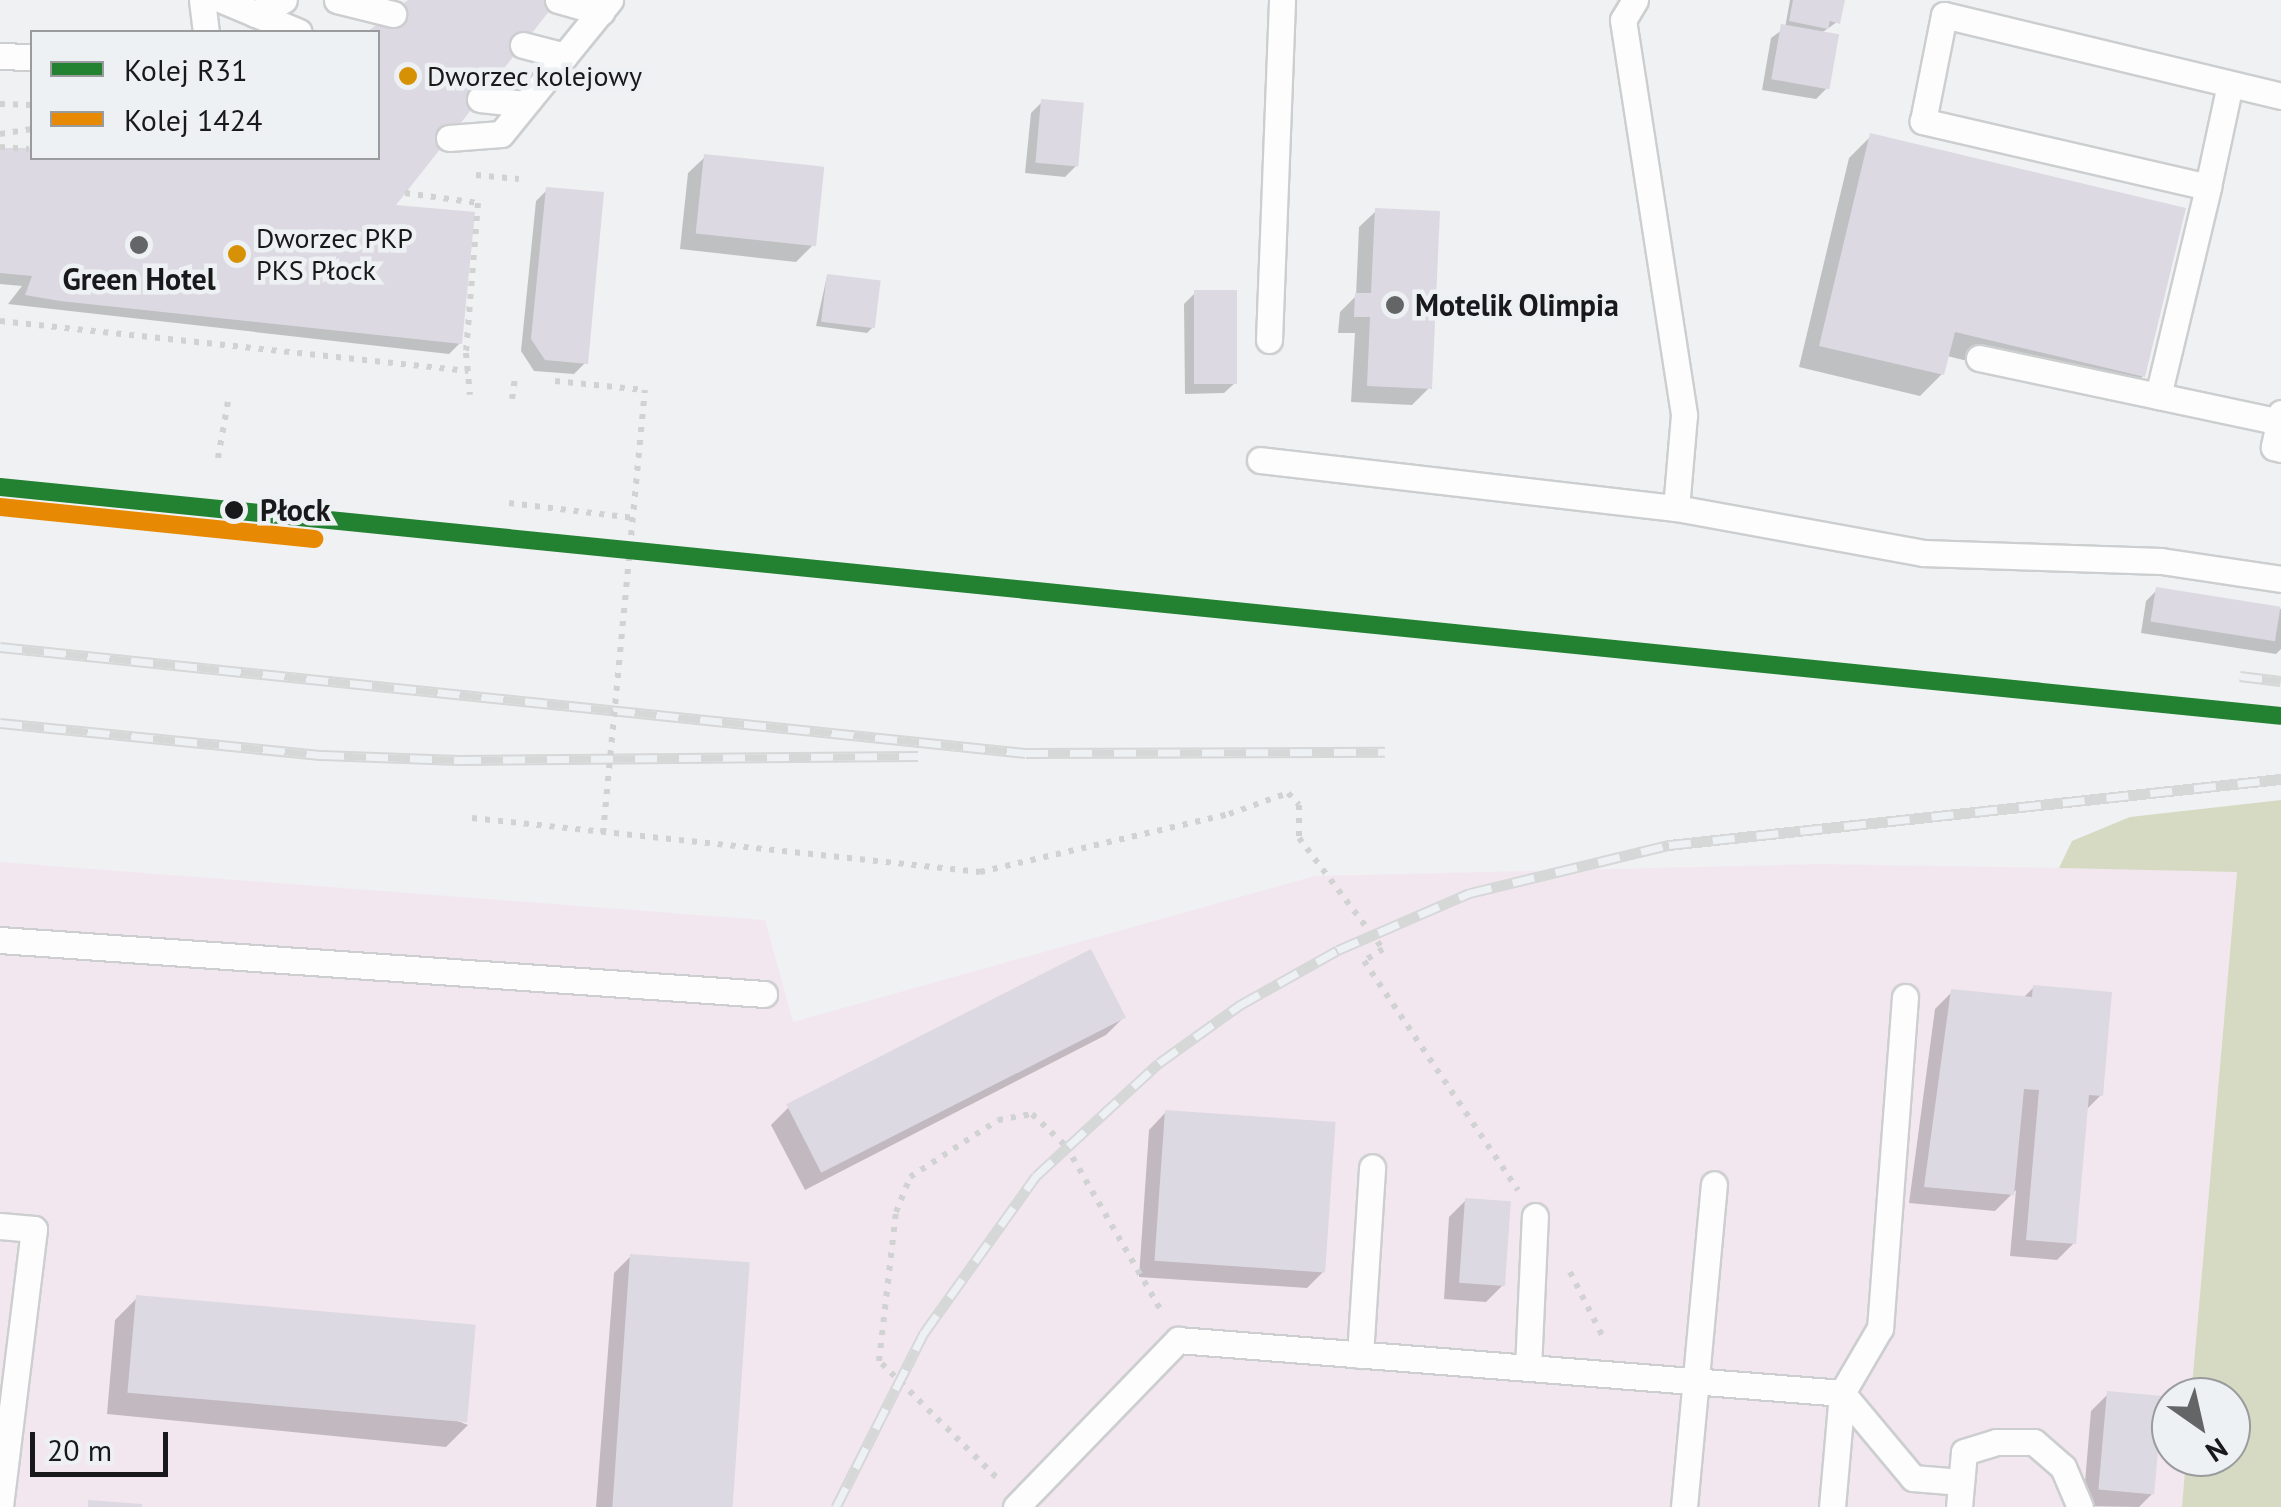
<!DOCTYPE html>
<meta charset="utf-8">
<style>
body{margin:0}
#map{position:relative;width:2281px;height:1507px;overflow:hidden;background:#eff1f3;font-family:"PT Sans",sans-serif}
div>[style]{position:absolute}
.industrial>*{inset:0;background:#f3e7ef}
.green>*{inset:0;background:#d6dac3}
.shadow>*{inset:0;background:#0003}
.building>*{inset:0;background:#dcd9e3;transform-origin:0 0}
.path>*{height:6px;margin-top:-3px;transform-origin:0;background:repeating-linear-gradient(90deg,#d1d2d2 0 5px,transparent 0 13px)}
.roads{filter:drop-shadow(2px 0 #cccecf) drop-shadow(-2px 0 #cccecf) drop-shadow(0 2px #cccecf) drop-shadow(0 -2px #cccecf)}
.lane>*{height:25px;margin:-12.5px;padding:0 12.5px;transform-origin:12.5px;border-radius:12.5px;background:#fdfdfd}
.rail>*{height:11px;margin-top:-5.5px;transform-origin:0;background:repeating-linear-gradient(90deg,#eef1f4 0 22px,#d6d7d7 0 44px);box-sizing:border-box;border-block:2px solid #d6d7d7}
.path-bridge>*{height:6px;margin-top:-3px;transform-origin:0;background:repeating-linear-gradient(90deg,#d1d2d2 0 5px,transparent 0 13px)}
.rail-1>*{height:18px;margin:-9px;padding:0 9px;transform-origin:9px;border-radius:9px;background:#238132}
.rail-2>*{height:18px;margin:-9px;padding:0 9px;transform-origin:9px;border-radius:9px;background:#e88903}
.dots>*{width:28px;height:28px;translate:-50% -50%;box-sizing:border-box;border:5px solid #eef1f4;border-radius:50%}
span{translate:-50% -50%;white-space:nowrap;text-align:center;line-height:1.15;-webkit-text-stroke:9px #eef1f4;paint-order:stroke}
.bus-label{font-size:28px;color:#19191b}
.left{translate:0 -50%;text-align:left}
.poi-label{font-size:30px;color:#19191b;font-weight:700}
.stop-label{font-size:30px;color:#19191b;font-weight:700}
.legend{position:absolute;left:30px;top:30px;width:350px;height:130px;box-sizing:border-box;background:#eef1f4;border:2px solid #999b9d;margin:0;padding:12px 18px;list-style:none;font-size:30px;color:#19191b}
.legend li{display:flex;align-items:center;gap:20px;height:50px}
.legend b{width:50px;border:2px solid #999b9d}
.north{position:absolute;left:2151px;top:1377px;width:100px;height:100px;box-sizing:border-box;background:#eef1f4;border:2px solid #999b9d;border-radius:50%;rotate:146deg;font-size:28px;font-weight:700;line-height:40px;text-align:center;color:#19191b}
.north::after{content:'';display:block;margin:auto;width:35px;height:45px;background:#646567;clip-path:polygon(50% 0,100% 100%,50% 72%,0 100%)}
.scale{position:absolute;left:30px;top:1432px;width:138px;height:45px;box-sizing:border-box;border:5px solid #19191b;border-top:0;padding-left:12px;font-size:30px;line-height:35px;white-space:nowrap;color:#19191b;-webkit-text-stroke:8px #eef1f4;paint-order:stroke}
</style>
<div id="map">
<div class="industrial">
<i style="clip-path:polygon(0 862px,765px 920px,793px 1022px,1315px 876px,1819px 864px,2237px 871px,2191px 1397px,2171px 1397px,2171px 1457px,2186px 1457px,2182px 1507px,0 1507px)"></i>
</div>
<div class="green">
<i style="clip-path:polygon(2281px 800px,2281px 1507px,2182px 1507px,2186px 1457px,2231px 1457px,2231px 1397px,2191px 1397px,2237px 872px,2059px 868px,2072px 841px,2130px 817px)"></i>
</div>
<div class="shadow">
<i style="clip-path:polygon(412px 0,392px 206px,460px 343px,449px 354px,8px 304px,22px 286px,0 284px,0 150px,32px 151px,32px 158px,378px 158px,378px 32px,369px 32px)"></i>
<i style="clip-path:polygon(1790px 0,1842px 0,1837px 22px,1820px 34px,1827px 88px,1816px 99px,1762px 90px,1771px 38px,1785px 28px)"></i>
<i style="clip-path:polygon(1042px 102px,1076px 166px,1065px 177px,1025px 173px,1031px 113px)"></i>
<i style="clip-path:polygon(1871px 136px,2143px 376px,2121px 398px,1947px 356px,1942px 374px,1920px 396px,1799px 367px,1849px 158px)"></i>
<i style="clip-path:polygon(705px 157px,813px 245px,796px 262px,680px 249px,688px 173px)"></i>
<i style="clip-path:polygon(547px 190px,585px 363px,574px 374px,534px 371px,521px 351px,536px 201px)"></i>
<i style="clip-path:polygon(1376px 211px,1429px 388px,1412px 405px,1351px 402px,1355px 333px,1338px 333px,1340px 312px,1356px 296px,1359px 227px)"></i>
<i style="clip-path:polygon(827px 276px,872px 328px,867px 333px,816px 326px)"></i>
<i style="clip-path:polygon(1195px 293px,1236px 382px,1224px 393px,1185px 394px,1184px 304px)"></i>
<i style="clip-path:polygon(2157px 590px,2281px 609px,2281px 649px,2276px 654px,2141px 633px,2146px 601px)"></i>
<i style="clip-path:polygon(2034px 987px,2101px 1095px,2085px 1111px,2074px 1243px,2057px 1260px,2010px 1256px,2016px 1190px,1995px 1211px,1909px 1203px,1935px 1009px,1952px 992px,2023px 998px)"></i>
<i style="clip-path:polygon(1123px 1018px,1106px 1035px,805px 1190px,771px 1125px,788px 1108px)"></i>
<i style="clip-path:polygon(1165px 1113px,1324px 1271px,1307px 1288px,1139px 1277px,1149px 1130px)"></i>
<i style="clip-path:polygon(1466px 1200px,1503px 1285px,1486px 1302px,1444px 1299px,1449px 1217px)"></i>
<i style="clip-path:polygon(631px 1256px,729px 1507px,596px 1507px,614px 1273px)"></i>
<i style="clip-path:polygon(137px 1298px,468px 1425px,446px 1447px,107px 1414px,115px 1320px)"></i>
<i style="clip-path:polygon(2108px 1394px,2152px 1494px,2139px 1507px,2083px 1506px,2091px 1411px)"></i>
</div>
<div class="building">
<i style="clip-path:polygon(408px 0,558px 0,396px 205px,475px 212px,462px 344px,60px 301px,25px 295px,32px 276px,0 273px,0 148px,32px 148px,32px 158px,378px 158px,378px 32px,367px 32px)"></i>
<i style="clip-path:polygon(1793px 0,1845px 0,1840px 24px,1830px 21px,1828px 29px,1789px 21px)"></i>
<i style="left:1781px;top:24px;width:59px;height:56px;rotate:10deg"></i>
<i style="left:1041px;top:99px;width:43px;height:64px;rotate:5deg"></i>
<i style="clip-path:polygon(1870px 133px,2186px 208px,2145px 377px,1955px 332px,1944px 375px,1819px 346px)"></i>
<i style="left:704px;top:154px;width:121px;height:80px;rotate:6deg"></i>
<i style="clip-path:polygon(546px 187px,604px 192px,588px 364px,545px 360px,531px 339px)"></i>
<i style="clip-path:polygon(1375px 208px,1440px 211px,1432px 389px,1367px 386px,1370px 317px,1354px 317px,1355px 293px,1371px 293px)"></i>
<i style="left:827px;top:274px;width:54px;height:48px;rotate:7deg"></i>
<i style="left:1194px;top:290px;width:43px;height:94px"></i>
<i style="left:2156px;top:587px;width:126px;height:35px;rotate:9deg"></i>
<i style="left:1091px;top:949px;width:77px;height:342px;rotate:63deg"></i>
<i style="clip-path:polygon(2033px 985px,2112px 992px,2103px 1096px,2089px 1095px,2076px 1244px,2026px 1240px,2039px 1090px,2024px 1089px,2014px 1195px,1924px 1187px,1951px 989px,2032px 997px)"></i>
<i style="left:1165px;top:1110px;width:171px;height:151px;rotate:4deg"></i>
<i style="left:1465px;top:1198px;width:46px;height:85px;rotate:4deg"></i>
<i style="left:630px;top:1254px;width:120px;height:254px;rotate:4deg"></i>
<i style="left:136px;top:1295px;width:341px;height:98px;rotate:5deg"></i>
<i style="left:2107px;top:1391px;width:56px;height:99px;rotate:5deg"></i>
<i style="clip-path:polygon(88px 1500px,142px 1504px,142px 1507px,88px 1507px)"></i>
</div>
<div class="path">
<i style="left:0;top:104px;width:32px;rotate:2deg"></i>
<i style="left:0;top:134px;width:32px;rotate:-9deg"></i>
<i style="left:0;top:147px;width:29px;rotate:4deg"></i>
<i style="left:476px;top:175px;width:43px;rotate:5.3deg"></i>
<i style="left:405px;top:193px;width:74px;rotate:7.8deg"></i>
<i style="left:478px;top:203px;width:150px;rotate:94.6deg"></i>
<i style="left:466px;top:353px;width:42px;rotate:84.6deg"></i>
<i style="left:0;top:321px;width:471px;rotate:6.1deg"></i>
<i style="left:555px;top:381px;width:90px;rotate:5.7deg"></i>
<i style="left:512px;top:399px;width:22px;rotate:-82deg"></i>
<i style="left:218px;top:458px;width:58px;rotate:-80deg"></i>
<i style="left:509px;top:503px;width:126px;rotate:6.8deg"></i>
<i style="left:472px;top:818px;width:511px;rotate:6.07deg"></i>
<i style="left:980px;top:872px;width:256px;rotate:-13.1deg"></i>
<i style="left:1229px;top:814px;width:63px;rotate:-19.6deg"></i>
<i style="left:1288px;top:793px;width:16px;rotate:47deg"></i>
<i style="left:1299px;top:805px;width:33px;rotate:90deg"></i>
<i style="left:1299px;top:838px;width:139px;rotate:52.9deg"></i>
<i style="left:1383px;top:949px;width:22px;rotate:148deg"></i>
<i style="left:1364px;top:961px;width:276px;rotate:56.1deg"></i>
<i style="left:1570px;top:1272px;width:73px;rotate:63.1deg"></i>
<i style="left:996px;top:1477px;width:165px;rotate:-135.2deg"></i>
<i style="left:879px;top:1361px;width:150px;rotate:-83.5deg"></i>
<i style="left:896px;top:1212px;width:38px;rotate:-68deg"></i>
<i style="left:910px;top:1177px;width:105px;rotate:-32.9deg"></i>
<i style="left:998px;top:1120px;width:35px;rotate:-10deg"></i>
<i style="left:1032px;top:1114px;width:47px;rotate:43.3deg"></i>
<i style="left:1066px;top:1146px;width:188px;rotate:60deg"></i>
</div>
<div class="roads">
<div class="lane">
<i style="left:202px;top:0;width:32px;rotate:83deg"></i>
<i style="left:222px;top:0;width:83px;rotate:22.6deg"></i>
<i style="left:337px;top:0;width:58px;rotate:14deg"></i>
<i style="left:558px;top:0;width:45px;rotate:15.6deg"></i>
<i style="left:1635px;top:0;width:23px;rotate:121deg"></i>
<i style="left:1623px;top:20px;width:400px;rotate:81.2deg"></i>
<i style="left:1684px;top:415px;width:93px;rotate:94.9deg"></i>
<i style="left:255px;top:14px;width:32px;rotate:-26deg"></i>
<i style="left:523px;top:45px;width:43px;rotate:14.7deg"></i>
<i style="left:0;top:56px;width:32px;rotate:2deg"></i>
<i style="left:2230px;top:84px;width:105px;rotate:102.1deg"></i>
<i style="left:2208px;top:187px;width:293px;rotate:-167deg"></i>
<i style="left:1923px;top:121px;width:108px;rotate:-78.8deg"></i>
<i style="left:1944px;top:15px;width:347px;rotate:13.5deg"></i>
<i style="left:480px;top:99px;width:45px;rotate:6.3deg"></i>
<i style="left:449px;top:138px;width:52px;rotate:-4.4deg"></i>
<i style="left:501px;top:134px;width:173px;rotate:-50.9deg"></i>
<i style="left:1269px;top:340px;width:340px;rotate:-87.8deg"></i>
<i style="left:1979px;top:358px;width:307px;rotate:12deg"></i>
<i style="left:2158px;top:396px;width:215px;rotate:-76.5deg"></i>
<i style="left:2281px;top:413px;width:35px;rotate:102deg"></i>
<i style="left:2274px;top:447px;width:7px;rotate:16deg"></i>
<i style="left:1260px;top:460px;width:419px;rotate:6.6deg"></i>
<i style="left:1676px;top:508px;width:251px;rotate:10.3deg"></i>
<i style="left:1923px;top:553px;width:238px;rotate:1.9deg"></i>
<i style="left:2161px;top:561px;width:121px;rotate:8.5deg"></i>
<i style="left:0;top:940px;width:766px;rotate:4.04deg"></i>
<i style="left:1905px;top:997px;width:332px;rotate:94.3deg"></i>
<i style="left:1880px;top:1328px;width:75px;rotate:120.3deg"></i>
<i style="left:1842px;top:1393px;width:111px;rotate:50.1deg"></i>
<i style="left:1913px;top:1478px;width:48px;rotate:4.8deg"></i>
<i style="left:0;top:1226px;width:34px;rotate:5deg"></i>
<i style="left:34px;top:1229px;width:278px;rotate:97deg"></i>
<i style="left:1360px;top:1355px;width:188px;rotate:-86.3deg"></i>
<i style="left:1528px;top:1368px;width:152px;rotate:-87.4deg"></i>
<i style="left:1016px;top:1507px;width:233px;rotate:-45.9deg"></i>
<i style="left:1178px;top:1340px;width:666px;rotate:4.56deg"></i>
<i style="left:1842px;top:1393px;width:114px;rotate:95deg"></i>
<i style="left:1684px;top:1507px;width:324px;rotate:-84.7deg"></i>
<i style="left:1959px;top:1507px;width:55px;rotate:-84.8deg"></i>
<i style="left:1964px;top:1452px;width:34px;rotate:-17deg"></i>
<i style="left:1996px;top:1442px;width:38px"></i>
<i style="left:2034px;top:1442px;width:38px;rotate:41deg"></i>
<i style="left:2063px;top:1467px;width:43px;rotate:67deg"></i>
</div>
</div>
<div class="rail">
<i style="left:0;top:647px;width:1031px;rotate:5.9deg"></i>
<i style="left:1026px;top:753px;width:359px;rotate:-0.2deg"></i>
<i style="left:2240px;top:676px;width:41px;rotate:7deg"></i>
<i style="left:0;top:723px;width:324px;rotate:5.7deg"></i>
<i style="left:322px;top:755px;width:137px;rotate:2.1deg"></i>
<i style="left:459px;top:760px;width:459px;rotate:-0.5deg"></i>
<i style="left:836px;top:1507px;width:195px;rotate:-63.2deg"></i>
<i style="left:924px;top:1333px;width:193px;rotate:-54.5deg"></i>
<i style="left:1036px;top:1176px;width:167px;rotate:-42.6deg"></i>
<i style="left:1159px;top:1063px;width:100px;rotate:-35.6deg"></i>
<i style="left:1240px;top:1005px;width:112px;rotate:-29.3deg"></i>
<i style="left:1338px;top:950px;width:144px;rotate:-23.4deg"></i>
<i style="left:1470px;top:893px;width:205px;rotate:-13.6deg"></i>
<i style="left:1669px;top:845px;width:616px;rotate:-6.16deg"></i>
</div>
<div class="path-bridge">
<i style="left:603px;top:833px;width:445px;rotate:-84.6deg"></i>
</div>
<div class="rail-1">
<i style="left:0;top:487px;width:2292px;rotate:5.73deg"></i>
</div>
<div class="rail-2">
<i style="left:0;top:507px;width:316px;rotate:5.8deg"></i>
</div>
<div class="dots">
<i style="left:408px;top:76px;background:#d69104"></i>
<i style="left:139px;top:245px;background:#646567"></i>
<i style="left:237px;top:254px;background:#d69104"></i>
<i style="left:1395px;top:305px;background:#646567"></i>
<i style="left:234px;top:510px;background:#19191b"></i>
</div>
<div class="bus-label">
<span class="left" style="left:427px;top:76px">Dworzec kolejowy</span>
<span class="left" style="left:256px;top:254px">Dworzec PKP<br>PKS Płock</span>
</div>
<div class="poi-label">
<span style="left:139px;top:279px">Green Hotel</span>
<span class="left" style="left:1415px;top:305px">Motelik Olimpia</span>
</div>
<div class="stop-label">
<span class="left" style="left:260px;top:510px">Płock</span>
</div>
<ul class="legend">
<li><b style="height:12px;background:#238132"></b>Kolej R31</li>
<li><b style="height:12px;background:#e88903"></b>Kolej 1424</li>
</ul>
<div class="north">N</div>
<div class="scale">20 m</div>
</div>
